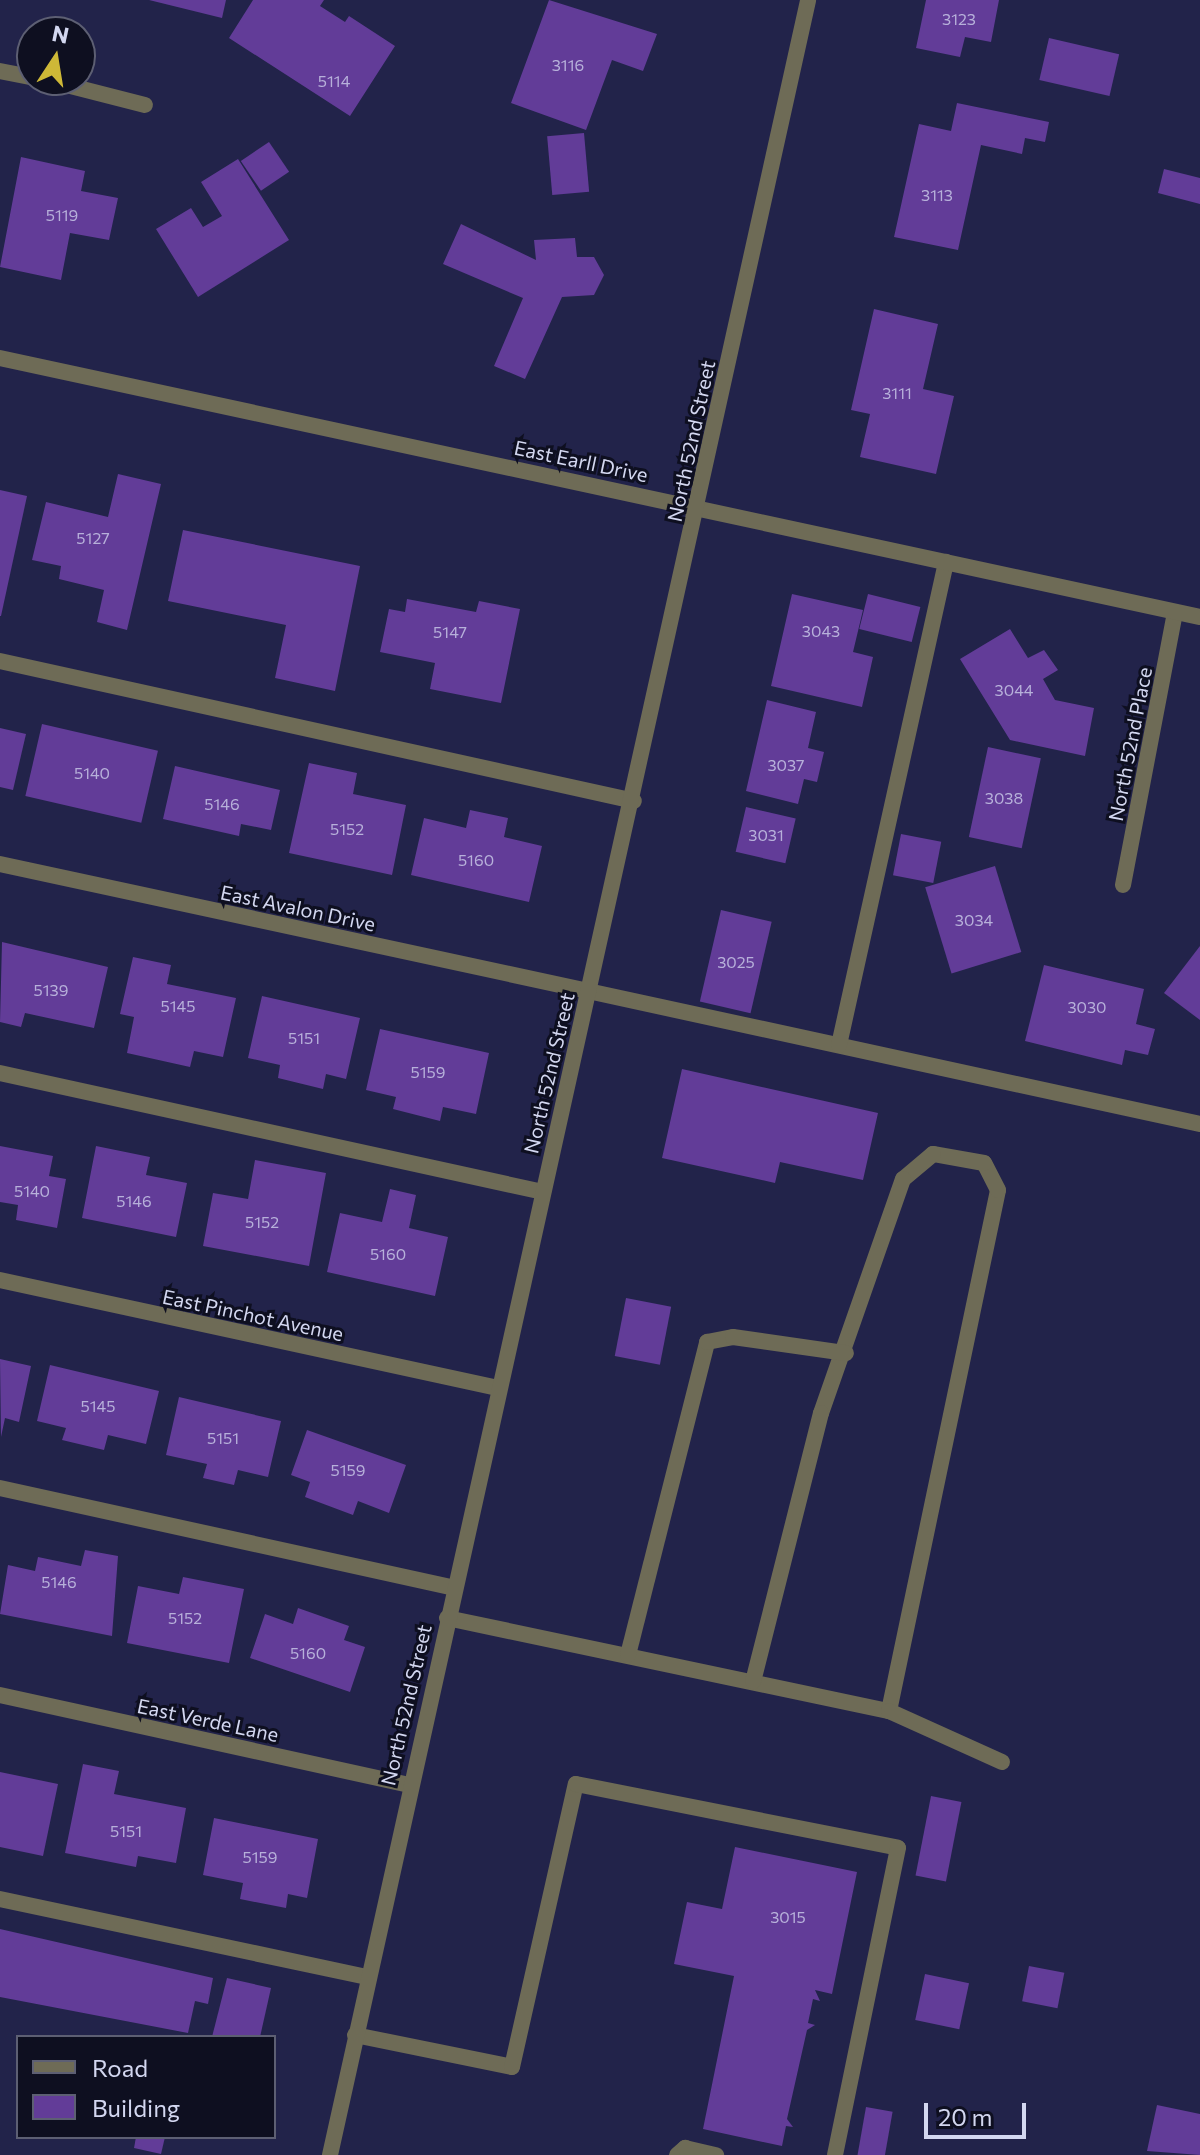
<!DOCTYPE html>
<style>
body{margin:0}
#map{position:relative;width:1200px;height:2155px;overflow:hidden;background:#22234a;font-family:Commissioner,sans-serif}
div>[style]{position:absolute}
.building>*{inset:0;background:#623c98;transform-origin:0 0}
.service>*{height:16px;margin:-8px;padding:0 8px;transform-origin:8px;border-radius:8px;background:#6e6b56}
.minor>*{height:16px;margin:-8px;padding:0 8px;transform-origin:8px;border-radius:8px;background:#6e6b56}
.tertiary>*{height:16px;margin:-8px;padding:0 8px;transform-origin:8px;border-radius:8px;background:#6e6b56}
span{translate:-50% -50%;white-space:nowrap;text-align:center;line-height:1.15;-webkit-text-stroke:6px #0e0f20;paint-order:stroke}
.number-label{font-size:16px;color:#b7b0da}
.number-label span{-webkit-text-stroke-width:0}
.street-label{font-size:20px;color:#d3d7f0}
.legend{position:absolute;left:16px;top:2035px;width:260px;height:104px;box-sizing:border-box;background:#0e0f20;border:2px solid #5d5f73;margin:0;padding:10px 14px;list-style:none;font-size:24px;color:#d3d7f0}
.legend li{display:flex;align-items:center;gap:16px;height:40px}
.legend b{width:40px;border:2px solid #5d5f73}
.north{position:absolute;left:16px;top:16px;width:80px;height:80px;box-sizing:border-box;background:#0e0f20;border:2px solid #5d5f73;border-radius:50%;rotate:12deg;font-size:22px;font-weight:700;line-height:32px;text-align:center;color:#d3d7f0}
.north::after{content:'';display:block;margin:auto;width:28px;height:36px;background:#ceb837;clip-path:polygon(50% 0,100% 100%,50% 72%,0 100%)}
.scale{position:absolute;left:924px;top:2103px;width:102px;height:36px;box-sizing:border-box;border:4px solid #d3d7f0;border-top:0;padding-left:10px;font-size:24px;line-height:28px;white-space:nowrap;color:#d3d7f0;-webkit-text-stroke:6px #0e0f20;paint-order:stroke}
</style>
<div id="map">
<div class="building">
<i style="clip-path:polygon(149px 0,226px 0,222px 18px)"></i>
<i style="clip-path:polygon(253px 0,324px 0,320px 6px,345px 22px,349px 16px,395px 46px,350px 116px,229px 38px)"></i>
<i style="clip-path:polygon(549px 0,657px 34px,643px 71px,612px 60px,586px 130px,511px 103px)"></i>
<i style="clip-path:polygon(926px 0,999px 0,991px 42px,965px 37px,960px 57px,916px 48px)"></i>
<i style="left:1049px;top:38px;width:72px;height:43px;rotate:13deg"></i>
<i style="clip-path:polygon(957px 103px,1049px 122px,1045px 142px,1025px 138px,1022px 154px,981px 145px,958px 250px,894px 237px,919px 124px,951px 131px)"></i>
<i style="left:584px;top:133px;width:59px;height:37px;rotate:85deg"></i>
<i style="left:269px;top:142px;width:36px;height:34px;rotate:56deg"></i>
<i style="clip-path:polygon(21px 157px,85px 171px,81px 191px,118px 198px,109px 240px,70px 233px,61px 280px,0 267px)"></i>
<i style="clip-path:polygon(238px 159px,289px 240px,198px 297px,156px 229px,191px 208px,203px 227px,222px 216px,201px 182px)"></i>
<i style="clip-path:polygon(1164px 169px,1200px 178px,1200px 204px,1158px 193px)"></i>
<i style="clip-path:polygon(461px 224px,536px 260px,534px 240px,575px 238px,577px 257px,594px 257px,604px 275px,594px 295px,562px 297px,525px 379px,494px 366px,523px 298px,443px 264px)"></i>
<i style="clip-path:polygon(874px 309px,938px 324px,923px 389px,954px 396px,936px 474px,860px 457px,870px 414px,851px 410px)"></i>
<i style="clip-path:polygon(118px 474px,161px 484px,127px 630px,97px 622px,104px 590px,59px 579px,61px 566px,32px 560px,46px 502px,108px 517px)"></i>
<i style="clip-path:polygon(0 490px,27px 496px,1px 616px,0 616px)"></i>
<i style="clip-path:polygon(183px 530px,360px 566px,335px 691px,275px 678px,286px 625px,168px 601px)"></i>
<i style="clip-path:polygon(792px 594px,863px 610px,853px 652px,873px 657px,862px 707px,771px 686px)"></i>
<i style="left:868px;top:594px;width:54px;height:36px;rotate:14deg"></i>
<i style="clip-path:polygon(407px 599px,476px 612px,479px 601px,520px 609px,501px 703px,430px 689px,435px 663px,380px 652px,389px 609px,405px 612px)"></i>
<i style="clip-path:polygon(1010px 629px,1028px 658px,1044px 650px,1058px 670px,1043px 679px,1055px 700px,1094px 708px,1085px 756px,1010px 740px,960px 659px)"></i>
<i style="clip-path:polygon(767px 700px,816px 712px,808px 748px,824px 752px,817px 782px,804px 779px,798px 804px,746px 791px)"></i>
<i style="left:42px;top:724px;width:119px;height:74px;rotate:13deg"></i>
<i style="clip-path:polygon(0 728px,26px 734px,13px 790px,0 787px)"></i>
<i style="left:988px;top:747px;width:54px;height:92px;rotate:12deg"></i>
<i style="clip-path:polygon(309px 763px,357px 773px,353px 794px,406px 805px,392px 875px,289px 853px)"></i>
<i style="clip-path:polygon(175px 766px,280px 790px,271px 830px,241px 824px,239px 836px,163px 819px)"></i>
<i style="left:746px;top:807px;width:51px;height:46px;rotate:13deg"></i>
<i style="clip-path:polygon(470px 810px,508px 818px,504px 837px,542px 846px,529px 902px,411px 875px,424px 818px,466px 828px)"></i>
<i style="left:901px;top:834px;width:41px;height:42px;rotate:11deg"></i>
<i style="left:995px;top:866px;width:90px;height:73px;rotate:73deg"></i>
<i style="left:721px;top:910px;width:52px;height:94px;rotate:13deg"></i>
<i style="clip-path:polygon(2px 942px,108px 967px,94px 1028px,25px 1013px,21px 1027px,0 1022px)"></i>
<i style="clip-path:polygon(1200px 946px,1200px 1020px,1164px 993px)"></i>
<i style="clip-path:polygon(133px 957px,171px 965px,167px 984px,236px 998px,223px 1057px,194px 1051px,190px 1067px,127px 1053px,134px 1017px,120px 1014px)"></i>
<i style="clip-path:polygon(1044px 965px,1144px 989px,1136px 1024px,1155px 1029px,1148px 1055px,1125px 1050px,1122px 1065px,1025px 1041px)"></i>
<i style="clip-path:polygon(262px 996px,360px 1018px,346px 1079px,326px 1074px,323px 1089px,278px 1078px,280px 1065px,248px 1058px)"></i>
<i style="clip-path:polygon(380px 1029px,489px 1053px,476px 1114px,443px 1107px,440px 1121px,393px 1109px,396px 1097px,366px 1090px)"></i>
<i style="clip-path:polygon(682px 1069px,878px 1113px,863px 1180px,780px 1162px,775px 1183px,662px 1158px)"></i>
<i style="clip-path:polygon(0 1146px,53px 1156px,49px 1176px,66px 1179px,57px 1228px,16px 1220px,18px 1205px,0 1202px)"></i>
<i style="clip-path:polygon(96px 1146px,150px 1157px,146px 1175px,187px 1183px,176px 1237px,82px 1218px)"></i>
<i style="clip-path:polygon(255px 1160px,326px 1173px,309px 1266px,203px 1246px,213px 1193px,248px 1199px)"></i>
<i style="clip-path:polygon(390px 1189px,416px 1195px,409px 1228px,448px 1237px,435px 1296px,327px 1272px,340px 1213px,382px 1222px)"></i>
<i style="left:626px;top:1298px;width:46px;height:59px;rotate:11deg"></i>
<i style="clip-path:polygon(0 1359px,31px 1366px,19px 1422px,5px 1418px,1px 1437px)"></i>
<i style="clip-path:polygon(50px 1365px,159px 1391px,146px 1444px,108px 1435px,104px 1450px,62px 1440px,66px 1428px,37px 1421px)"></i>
<i style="clip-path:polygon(179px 1397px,281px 1421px,268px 1477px,238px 1470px,234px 1485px,203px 1478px,207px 1464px,166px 1455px)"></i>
<i style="clip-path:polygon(307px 1430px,406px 1465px,389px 1513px,358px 1501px,353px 1515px,305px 1497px,310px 1482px,291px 1475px)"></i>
<i style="clip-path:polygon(85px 1550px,118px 1556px,112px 1636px,0 1614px,8px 1565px,35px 1571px,38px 1557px,81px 1566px)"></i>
<i style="clip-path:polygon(183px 1577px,244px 1589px,229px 1663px,127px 1643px,138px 1586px,179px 1594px)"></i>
<i style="clip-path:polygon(298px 1608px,349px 1626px,344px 1640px,365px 1647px,350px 1692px,250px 1658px,265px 1614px,293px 1624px)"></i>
<i style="clip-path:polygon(83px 1764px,119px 1771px,114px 1794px,186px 1808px,176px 1863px,138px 1856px,136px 1867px,65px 1853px)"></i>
<i style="clip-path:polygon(0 1772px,58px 1784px,43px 1856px,0 1847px)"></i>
<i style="left:931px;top:1796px;width:31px;height:81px;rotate:11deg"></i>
<i style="clip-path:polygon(214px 1818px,318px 1839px,307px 1898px,288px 1894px,286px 1908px,240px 1899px,243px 1883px,203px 1875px)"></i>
<i style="clip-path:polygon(735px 1847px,857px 1872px,832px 1994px,815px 1990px,820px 2001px,813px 1999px,808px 2023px,815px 2025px,807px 2030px,787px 2119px,793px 2127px,786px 2126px,782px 2146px,703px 2129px,734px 1976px,674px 1964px,687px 1902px,722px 1909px)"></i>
<i style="clip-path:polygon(0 1929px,213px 1978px,208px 2004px,195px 2001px,188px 2033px,0 1997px)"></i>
<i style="left:1029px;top:1966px;width:36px;height:36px;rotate:11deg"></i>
<i style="left:925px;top:1974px;width:45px;height:47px;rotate:12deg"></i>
<i style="clip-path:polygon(227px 1978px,271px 1988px,260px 2037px,212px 2037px)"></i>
<i style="clip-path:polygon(1157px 2105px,1200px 2114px,1200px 2155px,1147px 2151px)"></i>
<i style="left:866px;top:2107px;width:27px;height:49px;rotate:10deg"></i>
<i style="clip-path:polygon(136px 2137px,165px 2137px,161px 2154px,134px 2148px)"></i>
</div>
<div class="service">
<i style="left:0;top:661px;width:649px;rotate:12.45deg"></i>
<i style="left:588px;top:991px;width:626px;rotate:12.26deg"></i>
<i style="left:839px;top:1045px;width:495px;rotate:-77.5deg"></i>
<i style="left:0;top:1073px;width:556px;rotate:12.36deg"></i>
<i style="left:0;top:1488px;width:464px;rotate:12.4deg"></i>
<i style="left:447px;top:1618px;width:452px;rotate:11.9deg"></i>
<i style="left:889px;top:1711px;width:532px;rotate:-78.18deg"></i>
<i style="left:998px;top:1190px;width:30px;rotate:-117deg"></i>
<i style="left:984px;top:1163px;width:52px;rotate:-170deg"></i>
<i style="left:933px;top:1154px;width:39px;rotate:140deg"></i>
<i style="left:903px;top:1179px;width:248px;rotate:109.3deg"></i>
<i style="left:821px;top:1413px;width:277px;rotate:104.2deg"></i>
<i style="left:628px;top:1655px;width:323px;rotate:-75.8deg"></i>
<i style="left:707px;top:1342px;width:26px;rotate:-11deg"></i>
<i style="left:733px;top:1337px;width:114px;rotate:8.1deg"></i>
<i style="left:889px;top:1711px;width:124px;rotate:24.3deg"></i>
<i style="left:0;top:1899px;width:375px;rotate:12deg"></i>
<i style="left:355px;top:2035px;width:160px;rotate:11.5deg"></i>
<i style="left:512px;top:2067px;width:290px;rotate:-77.3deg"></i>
<i style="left:576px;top:1784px;width:328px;rotate:11.2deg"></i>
<i style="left:898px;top:1848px;width:313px;rotate:101.6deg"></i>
<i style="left:677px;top:2155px;width:11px;rotate:-41deg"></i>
<i style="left:685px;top:2148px;width:32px;rotate:13deg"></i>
</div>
<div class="minor">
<i style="left:0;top:71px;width:33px;rotate:11deg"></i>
<i style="left:47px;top:80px;width:101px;rotate:14.3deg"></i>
<i style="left:0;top:864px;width:602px;rotate:12.19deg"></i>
<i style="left:1123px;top:885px;width:278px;rotate:-79.2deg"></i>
<i style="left:0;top:1280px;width:510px;rotate:12.24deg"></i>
<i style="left:0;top:1695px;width:418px;rotate:12.4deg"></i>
</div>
<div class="tertiary">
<i style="left:0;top:358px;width:1228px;rotate:12.18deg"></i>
<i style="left:330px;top:2155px;width:2207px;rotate:-77.49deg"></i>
</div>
<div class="number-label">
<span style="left:959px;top:19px">3123</span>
<span style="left:568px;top:65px">3116</span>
<span style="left:334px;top:81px">5114</span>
<span style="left:937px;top:195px">3113</span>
<span style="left:62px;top:215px">5119</span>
<span style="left:897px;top:393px">3111</span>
<span style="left:93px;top:538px">5127</span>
<span style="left:821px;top:631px">3043</span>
<span style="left:450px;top:632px">5147</span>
<span style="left:1014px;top:690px">3044</span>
<span style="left:786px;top:765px">3037</span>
<span style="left:92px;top:773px">5140</span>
<span style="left:1004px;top:798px">3038</span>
<span style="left:222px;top:804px">5146</span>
<span style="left:347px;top:829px">5152</span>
<span style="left:766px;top:835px">3031</span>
<span style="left:476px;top:860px">5160</span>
<span style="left:974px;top:920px">3034</span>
<span style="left:736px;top:962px">3025</span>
<span style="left:51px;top:990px">5139</span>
<span style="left:178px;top:1006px">5145</span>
<span style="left:1087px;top:1007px">3030</span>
<span style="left:304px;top:1038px">5151</span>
<span style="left:428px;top:1072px">5159</span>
<span style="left:32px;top:1191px">5140</span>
<span style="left:134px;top:1201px">5146</span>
<span style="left:262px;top:1222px">5152</span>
<span style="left:388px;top:1254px">5160</span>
<span style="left:98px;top:1406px">5145</span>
<span style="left:223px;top:1438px">5151</span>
<span style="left:348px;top:1470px">5159</span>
<span style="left:59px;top:1582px">5146</span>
<span style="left:185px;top:1618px">5152</span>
<span style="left:308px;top:1653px">5160</span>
<span style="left:126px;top:1831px">5151</span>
<span style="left:260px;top:1857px">5159</span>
<span style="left:788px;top:1917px">3015</span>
</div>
<div class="street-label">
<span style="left:691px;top:441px;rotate:-78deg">North 52nd Street</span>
<span style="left:581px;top:461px;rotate:12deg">East Earll Drive</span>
<span style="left:1130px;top:744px;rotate:-79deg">North 52nd Place</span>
<span style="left:298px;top:908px;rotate:12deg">East Avalon Drive</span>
<span style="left:549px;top:1073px;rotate:-77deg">North 52nd Street</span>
<span style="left:253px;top:1315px;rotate:12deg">East Pinchot Avenue</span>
<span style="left:406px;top:1705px;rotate:-77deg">North 52nd Street</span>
<span style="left:208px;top:1720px;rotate:12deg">East Verde Lane</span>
</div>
<ul class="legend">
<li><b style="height:10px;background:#6e6b56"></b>Road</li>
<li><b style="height:22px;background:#623c98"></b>Building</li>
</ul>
<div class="north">N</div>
<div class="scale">20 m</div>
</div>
